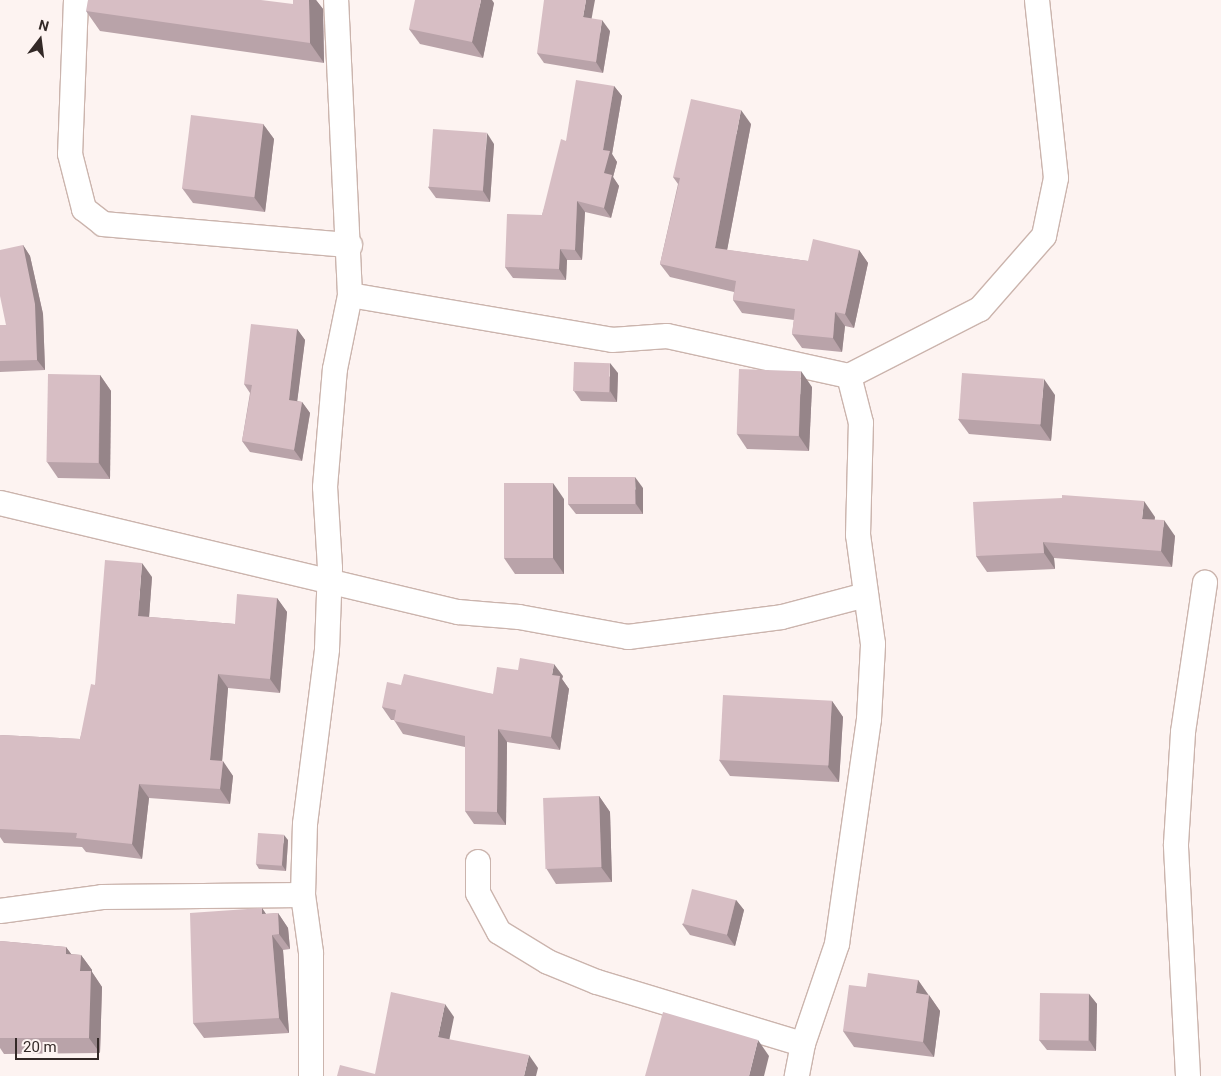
<!DOCTYPE html>
<style>
body{margin:0}
#map{position:relative;width:1221px;height:1076px;overflow:hidden;background:#fdf3f1;font-family:Roboto,sans-serif}
div>[style]{position:absolute}
.roads{filter:drop-shadow(1px 0 #cbb4ad) drop-shadow(-1px 0 #cbb4ad) drop-shadow(0 1px #cbb4ad) drop-shadow(0 -1px #cbb4ad)}
.street>*{height:24px;margin:-12px;padding:0 12px;transform-origin:12px;border-radius:12px;background:#fff}
.wall>*{inset:0;background:#b9a3a9}
.shaded-wall>*{inset:0;background:#968589}
.building>*{inset:0;background:#d7bec4;transform-origin:0 0}
span{translate:-50% -50%;white-space:nowrap;text-align:center;line-height:1.15;-webkit-text-stroke:4px #fdf3f1;paint-order:stroke}
.north{position:absolute;left:15px;top:15px;width:50px;height:50px;-webkit-text-stroke:4px #fdf3f1;paint-order:stroke;rotate:15deg;font-size:14px;font-weight:700;line-height:20px;text-align:center;color:#332927}
.north::after{content:'';display:block;margin:auto;width:18px;height:22px;background:#332927;clip-path:polygon(50% 0,100% 100%,50% 72%,0 100%)}
.scale{position:absolute;left:15px;top:1038px;width:84px;height:22px;box-sizing:border-box;border:2px solid #332927;border-top:0;padding-left:6px;font-size:15px;line-height:18px;white-space:nowrap;color:#332927;-webkit-text-stroke:4px #fdf3f1;paint-order:stroke}
</style>
<div id="map">
<div class="roads">
<div class="street">
<i style="left:76px;top:0;width:154px;rotate:92.2deg"></i>
<i style="left:70px;top:154px;width:57px;rotate:75.7deg"></i>
<i style="left:84px;top:209px;width:24px;rotate:38deg"></i>
<i style="left:103px;top:224px;width:248px;rotate:4.9deg"></i>
<i style="left:350px;top:295px;width:266px;rotate:9.7deg"></i>
<i style="left:612px;top:340px;width:55px;rotate:-4.2deg"></i>
<i style="left:667px;top:336px;width:186px;rotate:12.4deg"></i>
<i style="left:849px;top:376px;width:147px;rotate:-27.1deg"></i>
<i style="left:980px;top:309px;width:97px;rotate:-48.8deg"></i>
<i style="left:1044px;top:236px;width:59px;rotate:-78.3deg"></i>
<i style="left:1056px;top:178px;width:179px;rotate:-96.1deg"></i>
<i style="left:0;top:503px;width:471px;rotate:13.4deg"></i>
<i style="left:458px;top:612px;width:61px;rotate:4.7deg"></i>
<i style="left:519px;top:617px;width:111px;rotate:10.4deg"></i>
<i style="left:628px;top:637px;width:155px;rotate:-7.4deg"></i>
<i style="left:782px;top:617px;width:87px;rotate:-14.7deg"></i>
<i style="left:478px;top:862px;width:31px;rotate:90deg"></i>
<i style="left:478px;top:893px;width:44px;rotate:61.7deg"></i>
<i style="left:499px;top:932px;width:57px;rotate:31.5deg"></i>
<i style="left:548px;top:962px;width:53px;rotate:22.2deg"></i>
<i style="left:597px;top:982px;width:215px;rotate:16.8deg"></i>
<i style="left:803px;top:1044px;width:33px;rotate:101deg"></i>
<i style="left:303px;top:895px;width:71px;rotate:-88.4deg"></i>
<i style="left:305px;top:824px;width:176px;rotate:-82.8deg"></i>
<i style="left:327px;top:649px;width:81px;rotate:-87.9deg"></i>
<i style="left:330px;top:568px;width:81px;rotate:-93.5deg"></i>
<i style="left:325px;top:487px;width:118px;rotate:-85.2deg"></i>
<i style="left:335px;top:369px;width:76px;rotate:-78.5deg"></i>
<i style="left:350px;top:295px;width:295px;rotate:-92.7deg"></i>
<i style="left:0;top:911px;width:103px;rotate:-7.8deg"></i>
<i style="left:102px;top:897px;width:201px;rotate:-0.6deg"></i>
<i style="left:303px;top:895px;width:59px;rotate:82.1deg"></i>
<i style="left:311px;top:953px;width:123px;rotate:90deg"></i>
<i style="left:803px;top:1044px;width:106px;rotate:-71.2deg"></i>
<i style="left:837px;top:944px;width:227px;rotate:-81.9deg"></i>
<i style="left:869px;top:719px;width:75px;rotate:-86.9deg"></i>
<i style="left:873px;top:644px;width:110px;rotate:-97.8deg"></i>
<i style="left:858px;top:535px;width:112px;rotate:-88.5deg"></i>
<i style="left:861px;top:423px;width:49px;rotate:-104.3deg"></i>
<i style="left:1188px;top:1076px;width:232px;rotate:-93deg"></i>
<i style="left:1176px;top:844px;width:112px;rotate:-86.4deg"></i>
<i style="left:1183px;top:732px;width:151px;rotate:-81.6deg"></i>
</div>
</div>
<div class="wall">
<i style="clip-path:polygon(293px 0,316px 0,323px 9px,324px 63px,100px 31px,86px 11px,293px 4px)"></i>
<i style="clip-path:polygon(494px 3px,483px 58px,420px 44px,409px 29px)"></i>
<i style="clip-path:polygon(610px 31px,603px 73px,544px 63px,537px 53px)"></i>
<i style="clip-path:polygon(614px 86px,622px 96px,612px 154px,617px 162px,613px 177px,619px 186px,611px 218px,585px 212px,582px 260px,567px 260px,566px 280px,513px 278px,505px 267px,542px 215px,566px 141px)"></i>
<i style="clip-path:polygon(263px 124px,274px 139px,265px 212px,193px 203px,182px 188px)"></i>
<i style="clip-path:polygon(751px 124px,727px 250px,808px 261px,859px 250px,868px 263px,854px 328px,845px 326px,842px 352px,802px 348px,792px 334px,794px 320px,742px 313px,733px 300px,734px 292px,670px 277px,660px 264px,678px 184px,673px 177px)"></i>
<i style="clip-path:polygon(494px 144px,490px 202px,436px 198px,428px 187px)"></i>
<i style="clip-path:polygon(23px 245px,30px 256px,43px 314px,45px 370px,0 372px,0 325px,6px 325px)"></i>
<i style="clip-path:polygon(297px 329px,305px 340px,297px 401px,302px 402px,310px 413px,302px 461px,250px 452px,242px 441px,250px 393px,244px 384px)"></i>
<i style="clip-path:polygon(618px 373px,617px 402px,581px 401px,574px 391px)"></i>
<i style="clip-path:polygon(100px 375px,111px 391px,110px 479px,58px 478px,47px 462px)"></i>
<i style="clip-path:polygon(812px 387px,809px 451px,747px 449px,737px 434px)"></i>
<i style="clip-path:polygon(1055px 395px,1051px 441px,969px 434px,958px 419px)"></i>
<i style="clip-path:polygon(643px 488px,643px 514px,576px 514px,568px 504px)"></i>
<i style="clip-path:polygon(564px 499px,564px 574px,515px 574px,504px 558px)"></i>
<i style="clip-path:polygon(1155px 517px,1154px 520px,1175px 536px,1172px 567px,1054px 558px,1055px 569px,987px 572px,976px 556px)"></i>
<i style="clip-path:polygon(152px 577px,149px 617px,235px 624px,277px 598px,287px 612px,280px 693px,228px 688px,222px 761px,233px 776px,230px 804px,149px 798px,142px 859px,86px 852px,82px 847px,4px 843px,0 837px,0 735px,80px 739px,95px 685px)"></i>
<i style="clip-path:polygon(563px 676px,562px 679px,569px 689px,560px 750px,507px 742px,506px 825px,474px 824px,465px 811px,465px 747px,403px 734px,394px 720px,391px 720px,382px 707px,401px 685px,493px 694px)"></i>
<i style="clip-path:polygon(832px 701px,843px 717px,839px 782px,730px 776px,719px 760px)"></i>
<i style="clip-path:polygon(599px 796px,610px 812px,612px 882px,556px 884px,546px 868px)"></i>
<i style="clip-path:polygon(288px 840px,286px 871px,259px 869px,256px 864px)"></i>
<i style="clip-path:polygon(736px 900px,744px 910px,735px 946px,690px 935px,682px 924px)"></i>
<i style="clip-path:polygon(262px 908px,266px 914px,278px 913px,288px 928px,290px 949px,283px 950px,289px 1033px,204px 1038px,193px 1023px)"></i>
<i style="clip-path:polygon(0 941px,66px 947px,71px 954px,81px 955px,92px 970px,92px 972px,102px 987px,100px 1053px,4px 1054px,0 1048px)"></i>
<i style="clip-path:polygon(918px 980px,940px 1011px,934px 1057px,854px 1047px,843px 1031px,866px 987px)"></i>
<i style="clip-path:polygon(1089px 994px,1097px 1004px,1096px 1051px,1047px 1050px,1039px 1040px)"></i>
</div>
<div class="shaded-wall">
<i style="clip-path:polygon(309px 0,316px 0,323px 9px,324px 63px,310px 43px)"></i>
<i style="clip-path:polygon(481px 0,492px 0,494px 3px,483px 58px,472px 42px)"></i>
<i style="clip-path:polygon(586px 0,595px 0,590px 27px,583px 17px)"></i>
<i style="clip-path:polygon(602px 20px,610px 31px,603px 73px,596px 62px)"></i>
<i style="clip-path:polygon(614px 86px,622px 96px,612px 154px,617px 162px,613px 177px,619px 186px,611px 218px,604px 208px,603px 150px)"></i>
<i style="clip-path:polygon(741px 110px,751px 124px,725px 261px,715px 248px)"></i>
<i style="clip-path:polygon(263px 124px,274px 139px,265px 212px,254px 197px)"></i>
<i style="clip-path:polygon(487px 133px,494px 144px,490px 202px,483px 191px)"></i>
<i style="clip-path:polygon(577px 201px,585px 212px,582px 260px,575px 250px)"></i>
<i style="clip-path:polygon(23px 245px,30px 256px,43px 314px,45px 370px,37px 360px)"></i>
<i style="clip-path:polygon(560px 249px,567px 260px,566px 280px,559px 269px)"></i>
<i style="clip-path:polygon(859px 250px,868px 263px,854px 328px,845px 314px)"></i>
<i style="clip-path:polygon(835px 312px,845px 326px,842px 352px,833px 338px)"></i>
<i style="clip-path:polygon(297px 329px,305px 340px,296px 411px,289px 400px)"></i>
<i style="clip-path:polygon(610px 363px,618px 373px,617px 402px,610px 391px)"></i>
<i style="clip-path:polygon(801px 371px,812px 387px,809px 451px,799px 436px)"></i>
<i style="clip-path:polygon(100px 375px,111px 391px,110px 479px,99px 463px)"></i>
<i style="clip-path:polygon(1044px 379px,1055px 395px,1051px 441px,1040px 425px)"></i>
<i style="clip-path:polygon(302px 402px,310px 413px,302px 461px,294px 450px)"></i>
<i style="clip-path:polygon(635px 477px,643px 488px,643px 514px,636px 504px)"></i>
<i style="clip-path:polygon(553px 483px,564px 499px,564px 574px,553px 558px)"></i>
<i style="clip-path:polygon(1144px 501px,1155px 517px,1153px 534px,1142px 519px)"></i>
<i style="clip-path:polygon(1164px 520px,1175px 536px,1172px 567px,1161px 551px)"></i>
<i style="clip-path:polygon(1043px 542px,1054px 558px,1055px 569px,1044px 553px)"></i>
<i style="clip-path:polygon(142px 563px,152px 577px,148px 631px,138px 616px)"></i>
<i style="clip-path:polygon(277px 598px,287px 612px,280px 693px,270px 679px)"></i>
<i style="clip-path:polygon(554px 664px,563px 676px,562px 679px,569px 689px,560px 750px,551px 737px,552px 675px)"></i>
<i style="clip-path:polygon(218px 674px,228px 688px,221px 775px,210px 760px)"></i>
<i style="clip-path:polygon(832px 701px,843px 717px,839px 782px,828px 767px)"></i>
<i style="clip-path:polygon(498px 729px,507px 742px,506px 825px,497px 812px)"></i>
<i style="clip-path:polygon(223px 761px,233px 776px,230px 804px,220px 789px)"></i>
<i style="clip-path:polygon(139px 784px,149px 798px,142px 859px,132px 844px)"></i>
<i style="clip-path:polygon(599px 796px,610px 812px,612px 882px,601px 867px)"></i>
<i style="clip-path:polygon(284px 835px,288px 840px,286px 871px,282px 865px)"></i>
<i style="clip-path:polygon(736px 900px,744px 910px,735px 946px,727px 935px)"></i>
<i style="clip-path:polygon(262px 908px,272px 923px,262px 914px)"></i>
<i style="clip-path:polygon(278px 913px,288px 928px,290px 949px,279px 934px)"></i>
<i style="clip-path:polygon(272px 935px,283px 950px,289px 1033px,279px 1018px)"></i>
<i style="clip-path:polygon(66px 947px,77px 962px,66px 954px)"></i>
<i style="clip-path:polygon(81px 955px,92px 970px,92px 972px,102px 987px,100px 1053px,89px 1038px,80px 971px)"></i>
<i style="clip-path:polygon(918px 980px,929px 996px,916px 993px)"></i>
<i style="clip-path:polygon(1089px 994px,1097px 1004px,1096px 1051px,1089px 1040px)"></i>
<i style="clip-path:polygon(929px 995px,940px 1011px,934px 1057px,923px 1042px)"></i>
<i style="clip-path:polygon(445px 1004px,454px 1017px,447px 1051px,438px 1037px)"></i>
<i style="clip-path:polygon(758px 1040px,769px 1056px,764px 1076px,749px 1076px)"></i>
<i style="clip-path:polygon(529px 1055px,538px 1068px,536px 1076px,524px 1076px)"></i>
</div>
<div class="building">
<i style="clip-path:polygon(88px 0,261px 0,293px 4px,293px 0,309px 0,310px 43px,86px 11px)"></i>
<i style="clip-path:polygon(415px 0,481px 0,472px 42px,409px 29px)"></i>
<i style="clip-path:polygon(544px 0,586px 0,583px 17px,602px 20px,596px 62px,537px 53px)"></i>
<i style="clip-path:polygon(576px 80px,614px 86px,603px 150px,610px 151px,604px 173px,612px 175px,604px 208px,577px 201px,575px 250px,560px 249px,559px 269px,505px 267px,507px 214px,542px 215px,561px 139px,566px 141px)"></i>
<i style="clip-path:polygon(691px 99px,741px 110px,715px 248px,808px 261px,813px 239px,859px 250px,845px 314px,835px 312px,833px 338px,792px 334px,795px 309px,733px 300px,736px 281px,660px 264px,680px 178px,673px 177px)"></i>
<i style="left:191px;top:115px;width:73px;height:74px;rotate:7deg"></i>
<i style="left:433px;top:129px;width:54px;height:58px;rotate:4deg"></i>
<i style="clip-path:polygon(23px 245px,35px 304px,37px 360px,0 361px,0 325px,6px 325px,0 296px,0 250px)"></i>
<i style="clip-path:polygon(251px 324px,297px 329px,289px 400px,302px 402px,294px 450px,242px 441px,252px 385px,244px 384px)"></i>
<i style="left:574px;top:362px;width:36px;height:29px;rotate:2deg"></i>
<i style="left:739px;top:369px;width:62px;height:65px;rotate:2deg"></i>
<i style="left:962px;top:373px;width:82px;height:46px;rotate:4deg"></i>
<i style="left:48px;top:374px;width:52px;height:88px;rotate:1deg"></i>
<i style="left:568px;top:477px;width:67px;height:27px"></i>
<i style="left:504px;top:483px;width:49px;height:75px"></i>
<i style="clip-path:polygon(1062px 495px,1144px 501px,1142px 519px,1164px 520px,1161px 551px,1043px 542px,1044px 553px,976px 556px,973px 502px,1062px 498px)"></i>
<i style="clip-path:polygon(105px 560px,142px 563px,138px 616px,235px 624px,237px 594px,277px 598px,270px 679px,218px 674px,210px 760px,223px 761px,220px 789px,139px 784px,132px 844px,76px 838px,77px 833px,0 829px,0 735px,80px 739px,91px 684px,95px 685px)"></i>
<i style="clip-path:polygon(520px 658px,554px 664px,552px 675px,560px 676px,551px 737px,498px 729px,497px 812px,465px 811px,465px 736px,394px 721px,396px 710px,382px 707px,387px 682px,401px 685px,404px 674px,493px 694px,497px 667px,518px 670px)"></i>
<i style="left:723px;top:695px;width:109px;height:65px;rotate:3deg"></i>
<i style="left:599px;top:796px;width:71px;height:56px;rotate:88deg"></i>
<i style="left:258px;top:833px;width:26px;height:31px;rotate:4deg"></i>
<i style="left:692px;top:889px;width:45px;height:36px;rotate:14deg"></i>
<i style="clip-path:polygon(262px 908px,262px 914px,278px 913px,279px 934px,272px 935px,279px 1018px,193px 1023px,190px 913px)"></i>
<i style="clip-path:polygon(0 941px,66px 947px,66px 954px,81px 955px,80px 971px,91px 971px,89px 1038px,0 1038px)"></i>
<i style="clip-path:polygon(868px 973px,918px 980px,916px 993px,929px 995px,923px 1042px,843px 1031px,849px 985px,866px 987px)"></i>
<i style="clip-path:polygon(391px 992px,445px 1004px,438px 1037px,529px 1055px,524px 1076px,337px 1076px,340px 1065px,375px 1074px)"></i>
<i style="left:1040px;top:993px;width:49px;height:47px;rotate:1deg"></i>
<i style="clip-path:polygon(663px 1012px,758px 1040px,749px 1076px,645px 1076px)"></i>
</div>
<div class="north">N</div>
<div class="scale">20 m</div>
</div>
